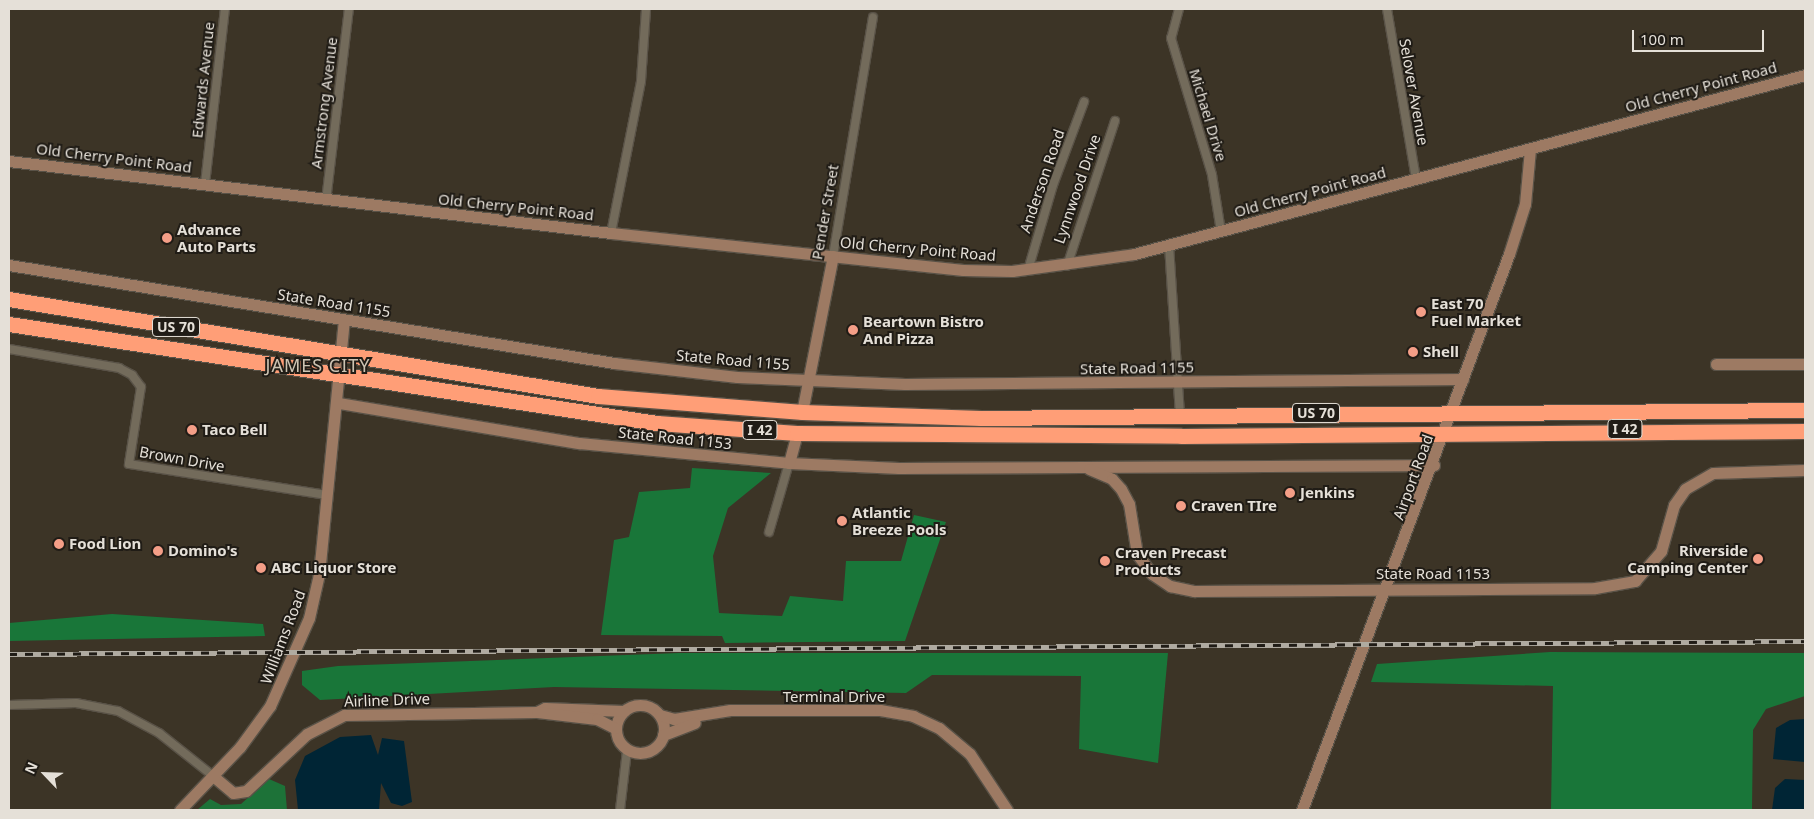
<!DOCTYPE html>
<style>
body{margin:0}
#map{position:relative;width:1814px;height:819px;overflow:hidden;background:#3c3426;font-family:"Noto Sans",sans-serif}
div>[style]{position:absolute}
.green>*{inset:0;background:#1d7238}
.forest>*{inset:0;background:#197639}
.water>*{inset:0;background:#002535}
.roads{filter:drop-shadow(1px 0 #595247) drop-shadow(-1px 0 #595247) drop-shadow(0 1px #595247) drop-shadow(0 -1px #595247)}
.street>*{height:8px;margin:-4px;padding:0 4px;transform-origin:4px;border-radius:4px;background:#736b5b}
.secondary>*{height:11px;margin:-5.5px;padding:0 5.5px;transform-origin:5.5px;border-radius:5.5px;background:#9d7a63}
.secondary>.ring{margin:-5.5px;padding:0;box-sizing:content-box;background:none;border:11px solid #9d7a63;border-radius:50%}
.highway>*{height:15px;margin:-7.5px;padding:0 7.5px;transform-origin:7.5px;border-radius:7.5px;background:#ff9e77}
.rail>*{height:4.5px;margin-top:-2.25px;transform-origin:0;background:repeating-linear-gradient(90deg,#201c16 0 8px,#b0aba1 0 16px);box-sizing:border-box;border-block:1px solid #b0aba1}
.dots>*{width:14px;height:14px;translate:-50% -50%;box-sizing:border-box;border:2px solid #201c16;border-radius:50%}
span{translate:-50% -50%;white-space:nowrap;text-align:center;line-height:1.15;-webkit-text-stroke:4px #201c16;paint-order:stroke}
.shield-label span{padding:1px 4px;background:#201c16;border:1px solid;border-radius:4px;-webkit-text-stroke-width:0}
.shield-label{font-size:14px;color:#e5e0d8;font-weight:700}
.street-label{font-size:15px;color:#e5e0d8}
.poi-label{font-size:15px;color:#e5e0d8;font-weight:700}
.left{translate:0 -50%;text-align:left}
.right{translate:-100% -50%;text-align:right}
.quarter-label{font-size:18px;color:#cdc3b2;letter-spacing:1px}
.frame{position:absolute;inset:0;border:10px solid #e5e0d8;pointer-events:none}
.north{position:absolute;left:20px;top:749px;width:50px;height:50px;-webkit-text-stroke:4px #201c16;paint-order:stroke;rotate:294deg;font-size:14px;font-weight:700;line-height:20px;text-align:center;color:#e5e0d8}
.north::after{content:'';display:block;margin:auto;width:18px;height:22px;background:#e5e0d8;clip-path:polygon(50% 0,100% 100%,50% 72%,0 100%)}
.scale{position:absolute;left:1632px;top:30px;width:132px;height:22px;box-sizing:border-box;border:2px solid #e5e0d8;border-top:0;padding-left:6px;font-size:15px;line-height:18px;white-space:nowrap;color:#e5e0d8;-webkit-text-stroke:4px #201c16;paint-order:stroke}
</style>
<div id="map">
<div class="green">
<i style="clip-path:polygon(269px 779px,285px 786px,287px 810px,197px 810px,210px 799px,221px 805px,241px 804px)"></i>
</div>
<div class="forest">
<i style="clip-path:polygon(692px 468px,771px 473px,728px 508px,713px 556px,719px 613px,782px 616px,790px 596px,843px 601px,846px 561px,901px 561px,914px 515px,946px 522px,905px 641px,725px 643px,722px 636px,601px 635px,614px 540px,629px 537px,639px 492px,690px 488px)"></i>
<i style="clip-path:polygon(112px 614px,263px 624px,265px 636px,9px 641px,9px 623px)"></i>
<i style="clip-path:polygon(1550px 652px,1805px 653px,1805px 696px,1766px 709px,1753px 730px,1752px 810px,1551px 810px,1553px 686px,1371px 682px,1377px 664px)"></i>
<i style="clip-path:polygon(679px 653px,1168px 653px,1158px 763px,1079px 749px,1081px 676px,932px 675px,906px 693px,554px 687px,320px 700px,302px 685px,302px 671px,338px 666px)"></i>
</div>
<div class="water">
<i style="clip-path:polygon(1805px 719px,1805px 762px,1773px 759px,1776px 728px,1790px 720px)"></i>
<i style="clip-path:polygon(371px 735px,378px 755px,382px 738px,404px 741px,412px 802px,402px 806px,391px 803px,381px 783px,379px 810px,298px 810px,295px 780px,305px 756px,340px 737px)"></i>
<i style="clip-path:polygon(1785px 779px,1805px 780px,1805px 810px,1772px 810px,1775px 788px)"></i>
</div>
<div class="roads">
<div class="street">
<i style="left:1179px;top:9px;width:30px;rotate:105deg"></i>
<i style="left:1171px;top:38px;width:143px;rotate:73.3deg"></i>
<i style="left:1212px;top:175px;width:57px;rotate:80.9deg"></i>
<i style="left:1387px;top:9px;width:172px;rotate:80.3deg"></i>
<i style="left:205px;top:184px;width:176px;rotate:-83.5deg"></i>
<i style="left:326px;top:201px;width:193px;rotate:-83.2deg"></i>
<i style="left:611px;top:233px;width:155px;rotate:-78.8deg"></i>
<i style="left:641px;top:81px;width:72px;rotate:-86deg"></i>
<i style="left:1169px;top:245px;width:168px;rotate:86.3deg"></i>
<i style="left:833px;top:256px;width:242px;rotate:-80.5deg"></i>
<i style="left:1067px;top:266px;width:153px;rotate:-71.7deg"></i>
<i style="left:1028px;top:270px;width:89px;rotate:-73.6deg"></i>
<i style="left:1053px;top:185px;width:89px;rotate:-69.5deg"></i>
<i style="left:9px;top:349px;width:112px;rotate:9.8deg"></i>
<i style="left:119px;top:368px;width:15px;rotate:28deg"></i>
<i style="left:132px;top:375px;width:15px;rotate:53deg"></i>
<i style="left:141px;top:387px;width:78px;rotate:98.9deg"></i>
<i style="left:129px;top:464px;width:201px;rotate:8.9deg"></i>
<i style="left:769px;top:532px;width:72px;rotate:-73.8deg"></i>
<i style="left:9px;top:705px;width:67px;rotate:-1.7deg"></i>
<i style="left:76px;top:703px;width:43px;rotate:10.8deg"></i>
<i style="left:118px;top:711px;width:47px;rotate:28.2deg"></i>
<i style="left:159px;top:733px;width:69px;rotate:38.5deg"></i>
<i style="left:620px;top:810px;width:60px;rotate:-83.3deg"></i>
</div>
<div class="secondary">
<i style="left:9px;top:161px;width:606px;rotate:6.82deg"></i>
<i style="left:611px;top:233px;width:354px;rotate:6deg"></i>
<i style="left:963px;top:270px;width:49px;rotate:1.2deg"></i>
<i style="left:1012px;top:271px;width:123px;rotate:-7.9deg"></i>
<i style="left:1134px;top:254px;width:694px;rotate:-14.94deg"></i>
<i style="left:9px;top:265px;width:613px;rotate:9.2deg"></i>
<i style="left:614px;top:363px;width:124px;rotate:6.5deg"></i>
<i style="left:737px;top:377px;width:168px;rotate:2.4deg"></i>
<i style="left:905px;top:384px;width:558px;rotate:-0.51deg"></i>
<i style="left:1716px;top:364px;width:89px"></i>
<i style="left:339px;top:403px;width:243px;rotate:9.5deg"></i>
<i style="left:579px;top:443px;width:211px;rotate:5.4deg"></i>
<i style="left:789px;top:463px;width:110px;rotate:2.6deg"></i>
<i style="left:899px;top:468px;width:535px;rotate:-0.32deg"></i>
<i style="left:802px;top:412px;width:159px;rotate:-78.8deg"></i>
<i style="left:789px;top:463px;width:31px;rotate:-75deg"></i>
<i style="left:1089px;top:469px;width:25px;rotate:23deg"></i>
<i style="left:1112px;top:479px;width:13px;rotate:48deg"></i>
<i style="left:1121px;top:489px;width:17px;rotate:62deg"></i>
<i style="left:1129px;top:504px;width:51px;rotate:80.9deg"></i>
<i style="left:1137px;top:554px;width:25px;rotate:53deg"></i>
<i style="left:1152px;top:574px;width:22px;rotate:34deg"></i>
<i style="left:1170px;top:586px;width:25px;rotate:12deg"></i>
<i style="left:1194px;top:591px;width:401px;rotate:-0.4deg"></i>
<i style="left:1595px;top:588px;width:41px;rotate:-9.9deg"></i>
<i style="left:1635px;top:581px;width:40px;rotate:-49deg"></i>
<i style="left:1661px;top:551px;width:48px;rotate:-74.2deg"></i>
<i style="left:1674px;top:505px;width:19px;rotate:-55deg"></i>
<i style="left:1685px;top:489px;width:32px;rotate:-30deg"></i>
<i style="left:1713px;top:473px;width:92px;rotate:-1.9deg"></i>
<i class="ring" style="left:616px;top:705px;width:37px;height:37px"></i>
<i style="left:537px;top:712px;width:9px;rotate:-27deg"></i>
<i style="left:545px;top:708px;width:79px;rotate:2.2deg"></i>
<i style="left:660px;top:715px;width:15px;rotate:16deg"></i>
<i style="left:674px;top:719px;width:57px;rotate:-9.1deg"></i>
<i style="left:730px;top:710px;width:150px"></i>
<i style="left:880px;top:710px;width:34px;rotate:10deg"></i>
<i style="left:913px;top:716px;width:29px;rotate:25deg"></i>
<i style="left:939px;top:728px;width:40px;rotate:40deg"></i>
<i style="left:970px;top:754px;width:67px;rotate:56.5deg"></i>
<i style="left:663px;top:735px;width:34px;rotate:-21deg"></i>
<i style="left:213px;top:776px;width:26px;rotate:40deg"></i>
<i style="left:233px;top:793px;width:13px;rotate:-9deg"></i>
<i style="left:246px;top:791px;width:83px;rotate:-43.1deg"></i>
<i style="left:307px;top:734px;width:42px;rotate:-27.2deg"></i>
<i style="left:344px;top:715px;width:193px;rotate:-0.9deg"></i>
<i style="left:537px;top:712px;width:60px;rotate:6.7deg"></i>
<i style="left:597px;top:719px;width:20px;rotate:27deg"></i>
<i style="left:180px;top:810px;width:87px;rotate:-46.4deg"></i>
<i style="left:240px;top:747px;width:51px;rotate:-53.8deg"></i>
<i style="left:270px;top:706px;width:96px;rotate:-66.1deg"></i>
<i style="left:309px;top:618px;width:45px;rotate:-77.2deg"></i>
<i style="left:319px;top:574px;width:255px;rotate:-84.4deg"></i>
<i style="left:1302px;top:810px;width:593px;rotate:-69.58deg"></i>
<i style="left:1509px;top:254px;width:52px;rotate:-72.3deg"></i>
<i style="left:1525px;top:204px;width:55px;rotate:-84.8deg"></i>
</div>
<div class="highway">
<i style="left:9px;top:299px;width:597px;rotate:9.35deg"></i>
<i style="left:598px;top:396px;width:205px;rotate:4.5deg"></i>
<i style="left:802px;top:412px;width:179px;rotate:1.9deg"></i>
<i style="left:981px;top:418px;width:824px;rotate:-0.56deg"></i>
<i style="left:9px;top:324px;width:656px;rotate:8.69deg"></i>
<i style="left:657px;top:423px;width:140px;rotate:4.1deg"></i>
<i style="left:797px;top:433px;width:384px;rotate:0.4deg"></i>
<i style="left:1181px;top:436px;width:624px;rotate:-0.46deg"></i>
</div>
</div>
<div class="rail">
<i style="left:9px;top:654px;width:1796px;rotate:-0.41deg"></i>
</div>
<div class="dots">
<i style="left:167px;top:238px;background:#f49e87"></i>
<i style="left:1421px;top:312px;background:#f49e87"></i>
<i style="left:853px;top:330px;background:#f49e87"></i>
<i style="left:1413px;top:352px;background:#f49e87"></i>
<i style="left:192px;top:430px;background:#f49e87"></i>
<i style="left:1290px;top:493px;background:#f49e87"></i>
<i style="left:1181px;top:506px;background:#f49e87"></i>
<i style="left:842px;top:521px;background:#f49e87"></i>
<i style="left:59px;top:544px;background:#f49e87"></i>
<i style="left:158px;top:551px;background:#f49e87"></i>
<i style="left:1758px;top:559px;background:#f49e87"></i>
<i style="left:1105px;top:561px;background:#f49e87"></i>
<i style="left:261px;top:568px;background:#f49e87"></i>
</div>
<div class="shield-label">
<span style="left:176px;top:327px">US 70</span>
<span style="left:1316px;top:413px">US 70</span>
<span style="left:1625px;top:429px">I 42</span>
<span style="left:760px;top:430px">I 42</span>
</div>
<div class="street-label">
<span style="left:203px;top:80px;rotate:-84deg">Edwards Avenue</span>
<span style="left:1701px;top:87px;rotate:-15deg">Old Cherry Point Road</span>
<span style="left:1414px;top:92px;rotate:80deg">Selover Avenue</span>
<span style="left:324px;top:103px;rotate:-83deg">Armstrong Avenue</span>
<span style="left:1208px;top:115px;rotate:73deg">Michael Drive</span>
<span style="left:114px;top:158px;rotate:7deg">Old Cherry Point Road</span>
<span style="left:1042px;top:181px;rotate:-71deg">Anderson Road</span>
<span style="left:1077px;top:189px;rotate:-71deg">Lynnwood Drive</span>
<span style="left:1310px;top:192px;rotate:-15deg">Old Cherry Point Road</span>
<span style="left:516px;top:207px;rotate:6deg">Old Cherry Point Road</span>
<span style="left:825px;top:212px;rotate:-80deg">Pender Street</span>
<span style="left:918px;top:249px;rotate:5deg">Old Cherry Point Road</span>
<span style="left:334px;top:303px;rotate:9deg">State Road 1155</span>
<span style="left:733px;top:360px;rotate:5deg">State Road 1155</span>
<span style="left:1137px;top:368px;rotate:-1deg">State Road 1155</span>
<span style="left:675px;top:438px;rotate:6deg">State Road 1153</span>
<span style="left:182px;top:459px;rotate:10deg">Brown Drive</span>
<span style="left:1413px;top:477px;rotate:-70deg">Airport Road</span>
<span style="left:1433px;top:574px">State Road 1153</span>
<span style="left:283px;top:637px;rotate:-69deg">Williams Road</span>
<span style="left:834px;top:697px">Terminal Drive</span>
<span style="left:387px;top:700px;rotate:-2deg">Airline Drive</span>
</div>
<div class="poi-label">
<span class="left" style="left:177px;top:238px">Advance<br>Auto Parts</span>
<span class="left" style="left:1431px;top:312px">East 70<br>Fuel Market</span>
<span class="left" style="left:863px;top:330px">Beartown Bistro<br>And Pizza</span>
<span class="left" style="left:1423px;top:352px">Shell</span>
<span class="left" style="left:202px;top:430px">Taco Bell</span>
<span class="left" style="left:1300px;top:493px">Jenkins</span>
<span class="left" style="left:1191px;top:506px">Craven TIre</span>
<span class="left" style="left:852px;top:521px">Atlantic<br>Breeze Pools</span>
<span class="left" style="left:69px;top:544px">Food Lion</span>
<span class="right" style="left:1748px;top:559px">Riverside<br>Camping Center</span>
<span class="left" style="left:168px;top:551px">Domino's</span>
<span class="left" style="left:1115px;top:561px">Craven Precast<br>Products</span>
<span class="left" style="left:271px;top:568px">ABC Liquor Store</span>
</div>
<div class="quarter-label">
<span style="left:318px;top:365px">JAMES CITY</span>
</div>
<div class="frame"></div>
<div class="north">N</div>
<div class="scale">100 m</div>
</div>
